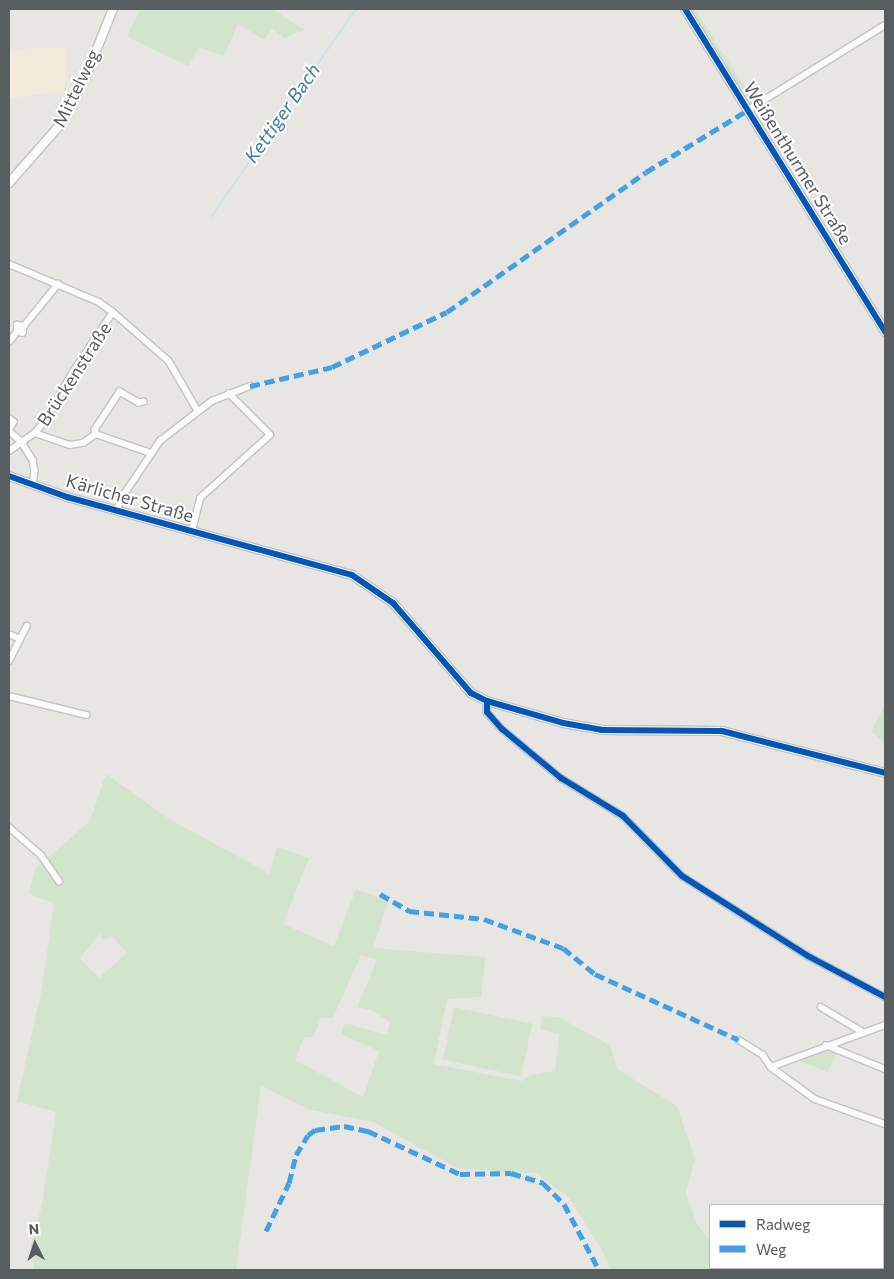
<!DOCTYPE html>
<meta charset="utf-8">
<style>
body{margin:0}
#map{position:relative;width:894px;height:1279px;overflow:hidden;background:#e8e6e2;font-family:Commissioner,sans-serif}
div>[style]{position:absolute}
.commercial>*{inset:0;background:#f3eada}
.green>*{inset:0;background:#d3e4cd;transform-origin:0 0}
.stream>*{height:1px;margin:-0.5px;padding:0 0.5px;transform-origin:0.5px;border-radius:0.5px;background:#b5e2f4}
.roads{filter:drop-shadow(1px 0 #c3c3c2) drop-shadow(-1px 0 #c3c3c2) drop-shadow(0 1px #c3c3c2) drop-shadow(0 -1px #c3c3c2)}
.street>*{height:5.5px;margin:-2.75px;padding:0 2.75px;transform-origin:2.75px;border-radius:2.75px;background:#fcfbfb}
.secondary>*{height:8px;margin:-4px;padding:0 4px;transform-origin:4px;border-radius:4px;background:#fcfbfb}
.quiet>*{height:5px;margin-top:-2.5px;transform-origin:0;background:repeating-linear-gradient(90deg,#42a1e6 0 10px,transparent 0 15px)}
.cycleway>*{height:6px;margin:-3px;padding:0 3px;transform-origin:3px;border-radius:3px;background:#0057b8}
span{translate:-50% -50%;white-space:nowrap;text-align:center;line-height:1.15;-webkit-text-stroke:4px #fff;paint-order:stroke}
.street-label{font-size:18px;color:#585d60}
.water-label{font-size:19px;color:#3c7da2;font-style:italic}
.frame{position:absolute;inset:0;border:10px solid #585d60;pointer-events:none}
.legend{position:absolute;left:709px;top:1204px;width:175px;height:65px;box-sizing:border-box;background:#fff;border:1px solid #bcbebf;margin:0;padding:6px 9px;list-style:none;font-size:15px;color:#585d60}
.legend li{display:flex;align-items:center;gap:10px;height:25px}
.legend b{width:25px;border:1px solid #bcbebf}
.north{position:absolute;left:10px;top:1219px;width:50px;height:50px;-webkit-text-stroke:4px #fff;paint-order:stroke;rotate:356deg;font-size:14px;font-weight:700;line-height:20px;text-align:center;color:#585d60}
.north::after{content:'';display:block;margin:auto;width:18px;height:22px;background:#585d60;clip-path:polygon(50% 0,100% 100%,50% 72%,0 100%)}
</style>
<div id="map">
<div class="commercial">
<i style="clip-path:polygon(67px 48px,65px 91px,9px 98px,9px 49px)"></i>
</div>
<div class="green">
<i style="clip-path:polygon(140px 9px,273px 9px,304px 30px,284px 38px,272px 29px,264px 40px,238px 24px,224px 56px,199px 47px,188px 66px,127px 37px)"></i>
<i style="clip-path:polygon(689px 9px,695px 9px,754px 102px,746px 103px)"></i>
<i style="clip-path:polygon(885px 706px,885px 744px,871px 731px)"></i>
<i style="clip-path:polygon(evenodd,106px 774px,171px 820px,270px 874px,277px 847px,309px 858px,283px 924px,334px 946px,356px 889px,388px 902px,373px 948px,485px 957px,481px 997px,447px 999px,434px 1064px,522px 1081px,530px 1075px,555px 1071px,559px 1035px,540px 1029px,542px 1016px,558px 1017px,610px 1045px,617px 1069px,677px 1106px,695px 1159px,686px 1193px,697px 1224px,710px 1241px,710px 1268px,837px 1270px,610px 1270px,603px 1252px,570px 1199px,536px 1173px,459px 1169px,373px 1122px,311px 1110px,261px 1086px,236px 1270px,34px 1270px,31px 1244px,42px 1205px,56px 1112px,17px 1101px,42px 988px,54px 903px,29px 894px,35px 869px,90px 821px,106px 774px,100px 934px,103px 940px,112px 936px,127px 953px,99px 978px,80px 958px,100px 934px,106px 774px,361px 955px,377px 960px,357px 1007px,371px 1010px,390px 1022px,387px 1035px,345px 1023px,341px 1034px,379px 1051px,363px 1097px,295px 1060px,304px 1037px,313px 1037px,321px 1018px,333px 1018px,361px 955px)"></i>
<i style="left:454px;top:1007px;width:80px;height:54px;rotate:12deg"></i>
<i style="clip-path:polygon(827px 1049px,837px 1053px,828px 1072px,798px 1060px)"></i>
</div>
<div class="stream">
<i style="left:210px;top:217px;width:254px;rotate:-55.1deg"></i>
</div>
<div class="roads">
<div class="street">
<i style="left:748px;top:110px;width:161px;rotate:-31.8deg"></i>
<i style="left:9px;top:264px;width:98px;rotate:22.9deg"></i>
<i style="left:99px;top:302px;width:17px;rotate:36deg"></i>
<i style="left:113px;top:312px;width:74px;rotate:41.2deg"></i>
<i style="left:169px;top:361px;width:58px;rotate:59.9deg"></i>
<i style="left:24px;top:326px;width:54px;rotate:-51deg"></i>
<i style="left:9px;top:342px;width:13px;rotate:-51deg"></i>
<i style="left:17px;top:332px;width:7px;rotate:-90deg"></i>
<i style="left:17px;top:325px;width:7px;rotate:8deg"></i>
<i style="left:24px;top:326px;width:7px;rotate:98deg"></i>
<i style="left:23px;top:333px;width:6px;rotate:-171deg"></i>
<i style="left:144px;top:402px;width:5px;rotate:169deg"></i>
<i style="left:139px;top:403px;width:22px;rotate:-150deg"></i>
<i style="left:120px;top:392px;width:45px;rotate:123.3deg"></i>
<i style="left:95px;top:430px;width:4px;rotate:76deg"></i>
<i style="left:96px;top:434px;width:58px;rotate:19.1deg"></i>
<i style="left:9px;top:418px;width:6px;rotate:39deg"></i>
<i style="left:14px;top:422px;width:10px;rotate:119deg"></i>
<i style="left:9px;top:431px;width:16px;rotate:40deg"></i>
<i style="left:21px;top:441px;width:22px;rotate:58deg"></i>
<i style="left:33px;top:460px;width:11px;rotate:80deg"></i>
<i style="left:35px;top:471px;width:14px;rotate:98deg"></i>
<i style="left:35px;top:433px;width:37px;rotate:19deg"></i>
<i style="left:70px;top:445px;width:13px;rotate:-9deg"></i>
<i style="left:83px;top:443px;width:16px;rotate:-35deg"></i>
<i style="left:9px;top:451px;width:32px;rotate:-35deg"></i>
<i style="left:35px;top:433px;width:16px;rotate:-50deg"></i>
<i style="left:45px;top:421px;width:56px;rotate:-60.3deg"></i>
<i style="left:73px;top:372px;width:72px;rotate:-56.3deg"></i>
<i style="left:117px;top:511px;width:13px;rotate:-72deg"></i>
<i style="left:121px;top:499px;width:70px;rotate:-56.1deg"></i>
<i style="left:160px;top:441px;width:66px;rotate:-37.6deg"></i>
<i style="left:212px;top:401px;width:41px;rotate:-21.5deg"></i>
<i style="left:192px;top:531px;width:34px;rotate:-76deg"></i>
<i style="left:200px;top:498px;width:94px;rotate:-42deg"></i>
<i style="left:270px;top:435px;width:58px;rotate:-135deg"></i>
<i style="left:9px;top:634px;width:12px;rotate:24deg"></i>
<i style="left:9px;top:661px;width:39px;rotate:-63deg"></i>
<i style="left:9px;top:696px;width:80px;rotate:13.7deg"></i>
<i style="left:487px;top:701px;width:11px;rotate:90deg"></i>
<i style="left:487px;top:712px;width:23px;rotate:49deg"></i>
<i style="left:502px;top:729px;width:77px;rotate:39.7deg"></i>
<i style="left:561px;top:778px;width:73px;rotate:31.5deg"></i>
<i style="left:623px;top:816px;width:84px;rotate:45.5deg"></i>
<i style="left:682px;top:876px;width:149px;rotate:32.4deg"></i>
<i style="left:808px;top:956px;width:87px;rotate:28deg"></i>
<i style="left:9px;top:827px;width:43px;rotate:41.2deg"></i>
<i style="left:41px;top:855px;width:32px;rotate:55deg"></i>
<i style="left:821px;top:1007px;width:49px;rotate:30.8deg"></i>
<i style="left:739px;top:1040px;width:28px;rotate:32deg"></i>
<i style="left:763px;top:1055px;width:14px;rotate:56deg"></i>
<i style="left:771px;top:1067px;width:54px;rotate:36deg"></i>
<i style="left:815px;top:1099px;width:74px;rotate:19.7deg"></i>
<i style="left:826px;top:1045px;width:64px;rotate:22.1deg"></i>
<i style="left:771px;top:1067px;width:121px;rotate:-20.2deg"></i>
</div>
<div class="secondary">
<i style="left:685px;top:9px;width:380px;rotate:58.2deg"></i>
<i style="left:9px;top:183px;width:76px;rotate:-48.7deg"></i>
<i style="left:59px;top:126px;width:57px;rotate:-61.6deg"></i>
<i style="left:86px;top:76px;width:72px;rotate:-68.1deg"></i>
<i style="left:9px;top:476px;width:62px;rotate:19.9deg"></i>
<i style="left:67px;top:497px;width:295px;rotate:15.3deg"></i>
<i style="left:352px;top:575px;width:50px;rotate:34.3deg"></i>
<i style="left:393px;top:603px;width:119px;rotate:49.1deg"></i>
<i style="left:471px;top:693px;width:18px;rotate:27deg"></i>
<i style="left:487px;top:701px;width:79px;rotate:16.1deg"></i>
<i style="left:563px;top:723px;width:39px;rotate:10deg"></i>
<i style="left:601px;top:730px;width:121px;rotate:0.5deg"></i>
<i style="left:722px;top:731px;width:168px;rotate:14.4deg"></i>
</div>
</div>
<div class="quiet">
<i style="left:250px;top:386px;width:84px;rotate:-13deg"></i>
<i style="left:332px;top:367px;width:127px;rotate:-25.6deg"></i>
<i style="left:447px;top:312px;width:243px;rotate:-35.1deg"></i>
<i style="left:646px;top:172px;width:119px;rotate:-31.3deg"></i>
<i style="left:380px;top:894px;width:34px;rotate:30deg"></i>
<i style="left:409px;top:911px;width:75px;rotate:6.1deg"></i>
<i style="left:484px;top:919px;width:84px;rotate:20.2deg"></i>
<i style="left:563px;top:948px;width:41px;rotate:39.1deg"></i>
<i style="left:595px;top:974px;width:158px;rotate:24.6deg"></i>
<i style="left:266px;top:1231px;width:53px;rotate:-64.4deg"></i>
<i style="left:289px;top:1183px;width:29px;rotate:-76deg"></i>
<i style="left:296px;top:1155px;width:23px;rotate:-59deg"></i>
<i style="left:308px;top:1135px;width:9px;rotate:-36deg"></i>
<i style="left:315px;top:1130px;width:29px;rotate:-8deg"></i>
<i style="left:344px;top:1126px;width:25px;rotate:12deg"></i>
<i style="left:368px;top:1131px;width:102px;rotate:25.1deg"></i>
<i style="left:460px;top:1174px;width:51px;rotate:-1.1deg"></i>
<i style="left:511px;top:1173px;width:34px;rotate:17deg"></i>
<i style="left:543px;top:1183px;width:30px;rotate:45deg"></i>
<i style="left:564px;top:1204px;width:75px;rotate:62.1deg"></i>
</div>
<div class="cycleway">
<i style="left:685px;top:9px;width:380px;rotate:58.2deg"></i>
<i style="left:9px;top:476px;width:62px;rotate:19.9deg"></i>
<i style="left:67px;top:497px;width:295px;rotate:15.3deg"></i>
<i style="left:352px;top:575px;width:50px;rotate:34.3deg"></i>
<i style="left:393px;top:603px;width:119px;rotate:49.1deg"></i>
<i style="left:471px;top:693px;width:18px;rotate:27deg"></i>
<i style="left:487px;top:701px;width:79px;rotate:16.1deg"></i>
<i style="left:563px;top:723px;width:39px;rotate:10deg"></i>
<i style="left:601px;top:730px;width:121px;rotate:0.5deg"></i>
<i style="left:722px;top:731px;width:168px;rotate:14.4deg"></i>
<i style="left:487px;top:701px;width:11px;rotate:90deg"></i>
<i style="left:487px;top:712px;width:23px;rotate:49deg"></i>
<i style="left:502px;top:729px;width:77px;rotate:39.7deg"></i>
<i style="left:561px;top:778px;width:73px;rotate:31.5deg"></i>
<i style="left:623px;top:816px;width:84px;rotate:45.5deg"></i>
<i style="left:682px;top:876px;width:149px;rotate:32.4deg"></i>
<i style="left:808px;top:956px;width:87px;rotate:28deg"></i>
</div>
<div class="street-label">
<span style="left:76px;top:88px;rotate:-64deg">Mittelweg</span>
<span style="left:798px;top:163px;rotate:58deg">Weißenthurmer Straße</span>
<span style="left:74px;top:374px;rotate:-57deg">Brückenstraße</span>
<span style="left:130px;top:498px;rotate:16deg">Kärlicher Straße</span>
</div>
<div class="water-label">
<span style="left:282px;top:113px;rotate:-55deg">Kettiger Bach</span>
</div>
<div class="frame"></div>
<ul class="legend">
<li><b style="height:6px;background:#0057b8"></b>Radweg</li>
<li><b style="height:6px;background:#42a1e6"></b>Weg</li>
</ul>
<div class="north">N</div>
</div>
